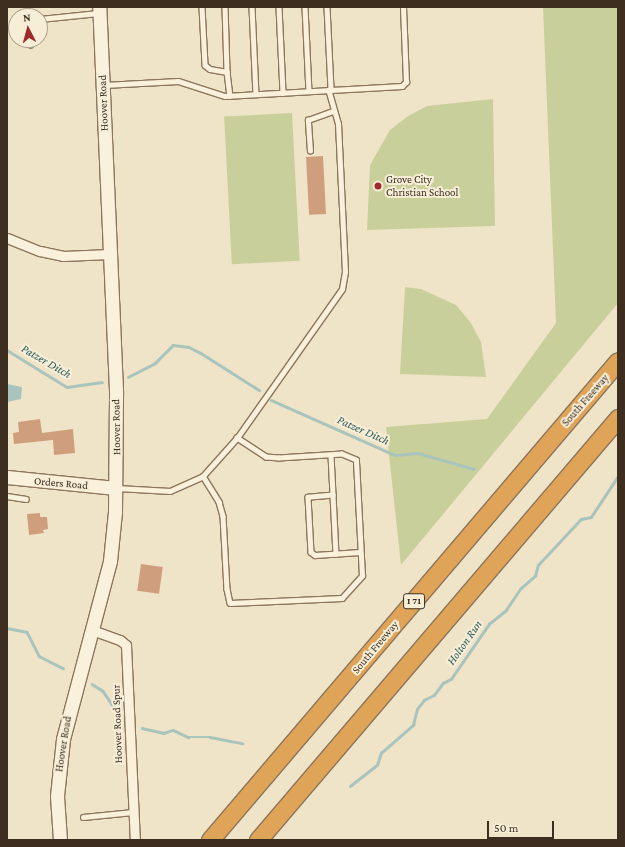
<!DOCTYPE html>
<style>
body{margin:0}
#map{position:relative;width:625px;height:847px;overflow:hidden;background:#f0e4c8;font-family:"Crimson Pro",serif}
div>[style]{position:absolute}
.green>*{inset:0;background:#c9cf9b;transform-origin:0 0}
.water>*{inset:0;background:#a9c4bc}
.stream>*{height:2.5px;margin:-1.25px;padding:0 1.25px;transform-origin:1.25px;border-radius:1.25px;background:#a9c4bc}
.building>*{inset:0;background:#cf9f7d;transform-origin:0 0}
.roads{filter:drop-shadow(1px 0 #8d765c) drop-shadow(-1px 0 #8d765c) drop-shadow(0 1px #8d765c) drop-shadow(0 -1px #8d765c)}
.lane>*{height:4.5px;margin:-2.25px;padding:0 2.25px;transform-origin:2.25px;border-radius:2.25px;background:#faf1dc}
.street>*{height:9px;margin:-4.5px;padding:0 4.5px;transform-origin:4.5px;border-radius:4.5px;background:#faf1dc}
.secondary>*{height:13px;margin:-6.5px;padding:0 6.5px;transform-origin:6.5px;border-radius:6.5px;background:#faf1dc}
.highway>*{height:17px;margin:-8.5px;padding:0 8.5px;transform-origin:8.5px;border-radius:8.5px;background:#e0a458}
.dots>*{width:11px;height:11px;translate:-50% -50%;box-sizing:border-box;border:2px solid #f7eed8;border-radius:50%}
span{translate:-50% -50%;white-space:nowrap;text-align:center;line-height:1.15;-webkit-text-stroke:4px #f7eed8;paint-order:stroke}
.shield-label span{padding:1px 3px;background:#f7eed8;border:1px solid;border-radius:3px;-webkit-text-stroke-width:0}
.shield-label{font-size:10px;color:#3d2e20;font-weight:700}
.street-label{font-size:11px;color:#3d2e20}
.poi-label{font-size:11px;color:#3d2e20}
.left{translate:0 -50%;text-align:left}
.water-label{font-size:12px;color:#2f5d5a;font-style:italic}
.frame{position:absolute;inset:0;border:8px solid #3d2e20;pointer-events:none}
.north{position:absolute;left:8px;top:8px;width:40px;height:40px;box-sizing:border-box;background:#f7eed8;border:1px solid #ada18e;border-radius:50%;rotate:354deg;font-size:11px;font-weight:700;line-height:16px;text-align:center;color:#3d2e20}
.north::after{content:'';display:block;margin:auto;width:14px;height:18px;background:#9e2a2b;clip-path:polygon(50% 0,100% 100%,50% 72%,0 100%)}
.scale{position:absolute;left:487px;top:821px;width:67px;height:18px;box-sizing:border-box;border:2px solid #3d2e20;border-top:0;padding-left:5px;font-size:12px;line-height:14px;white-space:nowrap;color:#3d2e20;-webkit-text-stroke:3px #f7eed8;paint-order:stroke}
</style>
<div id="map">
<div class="green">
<i style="clip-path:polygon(543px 7px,618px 7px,618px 303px,401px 565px,386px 427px,487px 419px,556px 323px)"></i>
<i style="clip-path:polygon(493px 99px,495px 226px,367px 230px,370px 165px,390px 130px,408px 116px,427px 106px)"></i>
<i style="left:292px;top:113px;width:148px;height:68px;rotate:87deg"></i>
<i style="clip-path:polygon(405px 287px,421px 289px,456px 305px,471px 323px,481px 342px,486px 377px,400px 374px)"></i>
</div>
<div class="water">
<i style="clip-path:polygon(7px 384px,22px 387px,21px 399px,7px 402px)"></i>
</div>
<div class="stream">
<i style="left:7px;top:350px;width:70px;rotate:31.7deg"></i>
<i style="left:67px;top:387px;width:35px;rotate:-8deg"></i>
<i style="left:128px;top:377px;width:30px;rotate:-27deg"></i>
<i style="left:155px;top:363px;width:25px;rotate:-45deg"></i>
<i style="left:173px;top:345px;width:16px;rotate:7deg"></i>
<i style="left:189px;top:347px;width:13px;rotate:27deg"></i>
<i style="left:201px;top:353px;width:69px;rotate:32.5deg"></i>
<i style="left:271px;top:400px;width:136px;rotate:23.9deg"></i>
<i style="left:395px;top:455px;width:23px;rotate:-5deg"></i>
<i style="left:418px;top:453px;width:58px;rotate:15.9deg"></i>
<i style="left:7px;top:628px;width:20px;rotate:11deg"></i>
<i style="left:27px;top:632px;width:27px;rotate:63deg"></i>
<i style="left:39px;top:656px;width:27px;rotate:27deg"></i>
<i style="left:92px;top:684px;width:13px;rotate:32deg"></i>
<i style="left:103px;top:691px;width:22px;rotate:56deg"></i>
<i style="left:142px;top:728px;width:22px;rotate:13deg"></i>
<i style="left:163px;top:733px;width:10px;rotate:-17deg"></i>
<i style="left:173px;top:730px;width:17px;rotate:25deg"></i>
<i style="left:188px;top:737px;width:22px"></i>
<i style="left:210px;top:737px;width:33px;rotate:11deg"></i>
<i style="left:350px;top:786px;width:34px;rotate:-38deg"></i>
<i style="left:377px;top:765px;width:13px;rotate:-72deg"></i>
<i style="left:381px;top:753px;width:43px;rotate:-41.2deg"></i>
<i style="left:413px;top:725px;width:16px;rotate:-76deg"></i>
<i style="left:417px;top:709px;width:11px;rotate:-52deg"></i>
<i style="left:424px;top:700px;width:11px;rotate:-27deg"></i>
<i style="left:434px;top:695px;width:15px;rotate:-53deg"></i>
<i style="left:443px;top:683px;width:9px;rotate:-27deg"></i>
<i style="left:451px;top:679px;width:67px;rotate:-55.4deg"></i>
<i style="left:489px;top:624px;width:22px;rotate:-39deg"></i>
<i style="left:506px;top:610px;width:25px;rotate:-56deg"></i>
<i style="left:520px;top:589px;width:20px;rotate:-41deg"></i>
<i style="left:535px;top:576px;width:11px;rotate:-75deg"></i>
<i style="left:538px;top:565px;width:63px;rotate:-46.9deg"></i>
<i style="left:581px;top:519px;width:10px;rotate:-11deg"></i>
<i style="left:591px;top:517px;width:49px;rotate:-56.6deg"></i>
</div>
<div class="building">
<i style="left:323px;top:156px;width:58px;height:17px;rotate:87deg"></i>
<i style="clip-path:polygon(40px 419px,42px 433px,73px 429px,75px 453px,54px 455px,53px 440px,14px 444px,13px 433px,19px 432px,18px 422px)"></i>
<i style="clip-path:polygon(40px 513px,40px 517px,47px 517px,48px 529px,43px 530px,44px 533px,29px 535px,27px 514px)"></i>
<i style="left:141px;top:564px;width:22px;height:27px;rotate:8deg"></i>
</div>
<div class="roads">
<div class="lane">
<i style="left:202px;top:7px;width:58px;rotate:87deg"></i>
<i style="left:205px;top:65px;width:6px;rotate:39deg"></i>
<i style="left:210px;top:69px;width:17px;rotate:10deg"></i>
<i style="left:227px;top:72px;width:24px;rotate:83deg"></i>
<i style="left:225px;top:7px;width:65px;rotate:88.2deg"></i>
<i style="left:252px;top:7px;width:87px;rotate:87.4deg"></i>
<i style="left:279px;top:7px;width:86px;rotate:87.3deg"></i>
<i style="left:305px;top:7px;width:84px;rotate:87.3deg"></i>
<i style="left:327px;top:7px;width:83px;rotate:87.2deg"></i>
<i style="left:40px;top:19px;width:58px;rotate:-5.9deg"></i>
<i style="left:30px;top:45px;width:5px;rotate:-79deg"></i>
<i style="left:104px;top:85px;width:74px;rotate:-3.1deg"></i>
<i style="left:178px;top:81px;width:49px;rotate:17.7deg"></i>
<i style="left:225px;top:96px;width:177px;rotate:-3.2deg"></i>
<i style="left:402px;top:86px;width:6px;rotate:-45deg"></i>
<i style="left:406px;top:82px;width:75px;rotate:-92.3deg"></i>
<i style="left:310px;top:151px;width:31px;rotate:-94deg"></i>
<i style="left:308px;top:120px;width:27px;rotate:-20deg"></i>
<i style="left:331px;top:455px;width:40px;rotate:87.1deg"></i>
<i style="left:333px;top:495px;width:25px;rotate:175deg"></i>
<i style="left:308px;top:497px;width:55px;rotate:86.9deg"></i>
<i style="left:311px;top:552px;width:5px;rotate:37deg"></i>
<i style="left:315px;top:555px;width:45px;rotate:-3.8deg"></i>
<i style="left:203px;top:476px;width:31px;rotate:58deg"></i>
<i style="left:219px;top:502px;width:15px;rotate:74deg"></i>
<i style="left:223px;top:516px;width:73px;rotate:86.9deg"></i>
<i style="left:227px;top:589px;width:14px;rotate:78deg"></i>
<i style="left:230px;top:603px;width:112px;rotate:-2.6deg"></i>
<i style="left:342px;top:598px;width:30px;rotate:-48deg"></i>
<i style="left:362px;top:576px;width:116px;rotate:-93deg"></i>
<i style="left:356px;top:460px;width:15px;rotate:-157deg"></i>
<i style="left:342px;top:454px;width:63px;rotate:176.4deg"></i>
<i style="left:279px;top:458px;width:13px;rotate:-176deg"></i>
<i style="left:266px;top:457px;width:35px;rotate:-147deg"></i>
<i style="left:117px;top:488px;width:53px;rotate:3.2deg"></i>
<i style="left:170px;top:491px;width:36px;rotate:-24deg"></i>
<i style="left:203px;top:476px;width:51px;rotate:-48.2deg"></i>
<i style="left:237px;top:438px;width:182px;rotate:-54.8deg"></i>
<i style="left:342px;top:289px;width:17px;rotate:-80deg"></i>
<i style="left:345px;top:272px;width:148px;rotate:-92.7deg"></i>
<i style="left:338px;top:124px;width:35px;rotate:-106deg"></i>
<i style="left:333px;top:495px;width:59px;rotate:87.1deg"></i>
<i style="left:7px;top:496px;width:19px;rotate:9deg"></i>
<i style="left:83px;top:817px;width:50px;rotate:-5.7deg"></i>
</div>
<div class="street">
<i style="left:7px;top:238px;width:35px;rotate:22deg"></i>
<i style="left:40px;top:251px;width:24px;rotate:12deg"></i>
<i style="left:63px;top:256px;width:47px;rotate:-2.4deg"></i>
<i style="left:92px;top:630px;width:30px;rotate:20deg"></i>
<i style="left:120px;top:640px;width:8px;rotate:40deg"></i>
<i style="left:126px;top:645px;width:195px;rotate:87.4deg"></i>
</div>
<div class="secondary">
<i style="left:7px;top:477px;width:109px;rotate:5.8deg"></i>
<i style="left:60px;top:840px;width:44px;rotate:-93.9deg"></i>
<i style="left:57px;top:796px;width:57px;rotate:-84deg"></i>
<i style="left:63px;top:739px;width:184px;rotate:-75.2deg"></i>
<i style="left:110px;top:561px;width:49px;rotate:-84.2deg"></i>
<i style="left:115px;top:512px;width:122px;rotate:-89.5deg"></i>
<i style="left:116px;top:390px;width:383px;rotate:-92.5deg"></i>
</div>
<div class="highway">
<i style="left:210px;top:840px;width:629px;rotate:-49.58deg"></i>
<i style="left:258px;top:840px;width:555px;rotate:-49.53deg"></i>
</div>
</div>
<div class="dots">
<i style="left:378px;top:186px;background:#9e2a2b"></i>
</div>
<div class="shield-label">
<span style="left:414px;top:601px">I 71</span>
</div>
<div class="street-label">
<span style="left:103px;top:103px;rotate:-92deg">Hoover Road</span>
<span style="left:585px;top:400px;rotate:-49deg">South Freeway</span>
<span style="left:116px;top:427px;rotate:-91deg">Hoover Road</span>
<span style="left:61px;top:483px;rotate:5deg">Orders Road</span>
<span style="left:375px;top:647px;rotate:-50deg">South Freeway</span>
<span style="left:117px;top:724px;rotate:-92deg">Hoover Road Spur</span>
<span style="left:63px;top:744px;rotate:-81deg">Hoover Road</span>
</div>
<div class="poi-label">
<span class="left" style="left:386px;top:186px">Grove City<br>Christian School</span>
</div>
<div class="water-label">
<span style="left:46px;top:362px;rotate:30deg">Patzer Ditch</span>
<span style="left:363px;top:431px;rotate:24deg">Patzer Ditch</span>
<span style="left:465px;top:643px;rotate:-55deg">Holton Run</span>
</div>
<div class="frame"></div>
<div class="north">N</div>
<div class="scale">50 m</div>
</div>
